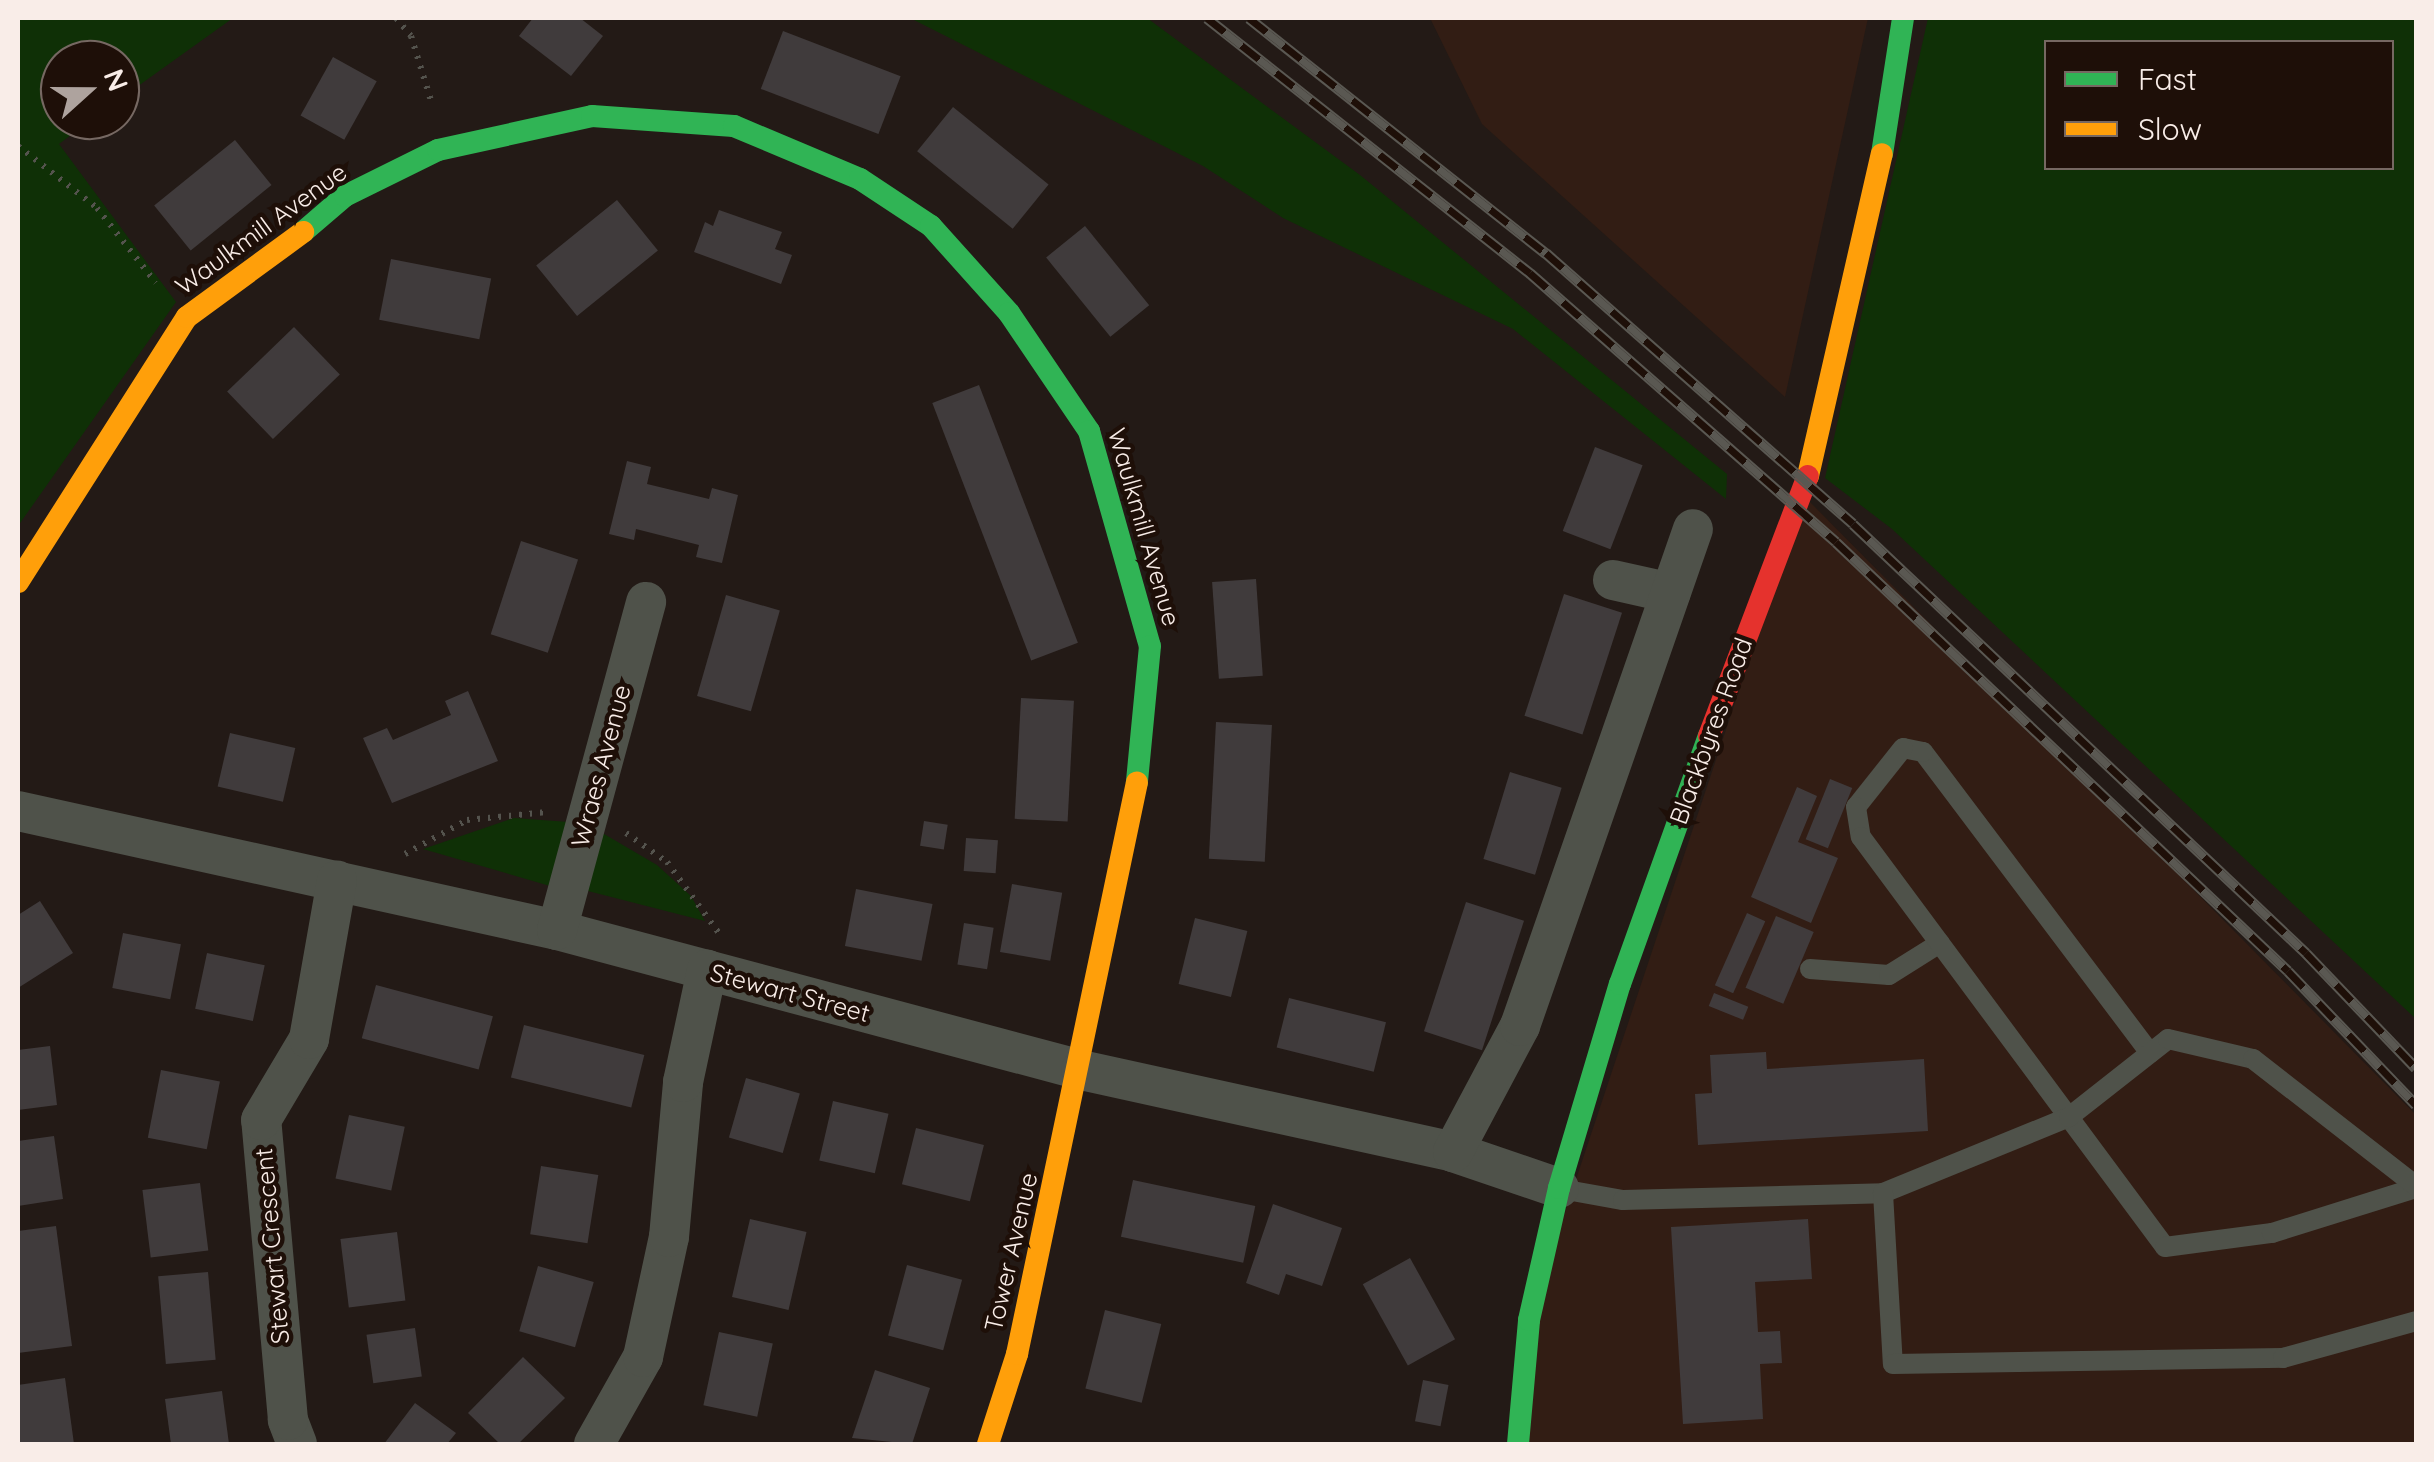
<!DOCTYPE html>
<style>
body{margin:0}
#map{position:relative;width:2434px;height:1462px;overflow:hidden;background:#231a16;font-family:Quicksand,sans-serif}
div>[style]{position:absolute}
.built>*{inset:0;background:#321d14}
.green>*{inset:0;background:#0f3006}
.building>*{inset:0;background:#403b3c;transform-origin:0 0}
.path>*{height:6px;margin-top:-3px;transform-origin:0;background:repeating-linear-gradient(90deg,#54534d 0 2.5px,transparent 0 10.5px)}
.lane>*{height:20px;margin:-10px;padding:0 10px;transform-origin:10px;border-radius:10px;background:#4f524a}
.street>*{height:40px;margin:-20px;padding:0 20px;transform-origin:20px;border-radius:20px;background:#4f524a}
.fast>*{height:22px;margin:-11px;padding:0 11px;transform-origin:11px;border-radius:11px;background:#30b455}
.slow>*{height:22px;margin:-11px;padding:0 11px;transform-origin:11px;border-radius:11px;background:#ff9f0a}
.jam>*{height:22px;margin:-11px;padding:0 11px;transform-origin:11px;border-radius:11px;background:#e5322d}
.rail>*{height:11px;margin-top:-5.5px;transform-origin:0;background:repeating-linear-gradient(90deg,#1e0f08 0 22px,#5a5852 0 44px);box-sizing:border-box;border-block:2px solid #5a5852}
span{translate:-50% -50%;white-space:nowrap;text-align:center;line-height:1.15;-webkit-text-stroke:9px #1e0f08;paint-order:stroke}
.street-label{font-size:25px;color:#f9ede8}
.frame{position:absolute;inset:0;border:20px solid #f9ede8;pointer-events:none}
.legend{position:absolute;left:2044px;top:40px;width:350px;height:130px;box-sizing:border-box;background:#1e0f08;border:2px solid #766862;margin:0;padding:12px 18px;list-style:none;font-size:30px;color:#f9ede8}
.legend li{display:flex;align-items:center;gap:20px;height:50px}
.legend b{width:50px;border:2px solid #766862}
.north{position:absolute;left:40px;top:40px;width:100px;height:100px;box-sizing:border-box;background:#1e0f08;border:2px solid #766862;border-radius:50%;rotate:69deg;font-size:28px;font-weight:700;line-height:40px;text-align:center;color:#f9ede8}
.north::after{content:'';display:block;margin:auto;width:35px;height:45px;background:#aea39e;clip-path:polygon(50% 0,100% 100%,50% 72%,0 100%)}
</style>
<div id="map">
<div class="built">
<i style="clip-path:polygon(1430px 18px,1868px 18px,1785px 397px,1482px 124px)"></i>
<i style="clip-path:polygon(1804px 496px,2416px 1115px,2416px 1444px,1518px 1444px,1529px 1320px)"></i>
</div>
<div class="green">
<i style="clip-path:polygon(18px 18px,233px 18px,120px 99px,120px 60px,60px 60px,60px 120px,91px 120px,59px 144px,176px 302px,18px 526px)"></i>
<i style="clip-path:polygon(910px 18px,1147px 18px,1360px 175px,1727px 474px,1726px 499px,1513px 329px,1283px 218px,1203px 166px)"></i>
<i style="clip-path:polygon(evenodd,1928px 18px,2416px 18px,2416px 1019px,1892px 529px,1825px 478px,1928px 18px,2046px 42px,2392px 42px,2392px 168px,2046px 168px,2046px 42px)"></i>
<i style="clip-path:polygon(514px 818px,569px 822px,550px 886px,423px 849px)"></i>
<i style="clip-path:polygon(599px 831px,657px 865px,691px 896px,705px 921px,584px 890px)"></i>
</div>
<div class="building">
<i style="clip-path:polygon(533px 18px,580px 18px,603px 36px,571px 76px,519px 36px)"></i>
<i style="left:783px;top:31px;width:126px;height:62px;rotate:21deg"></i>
<i style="left:333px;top:57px;width:50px;height:67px;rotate:29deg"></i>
<i style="left:953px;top:107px;width:123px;height:57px;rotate:39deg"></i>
<i style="left:235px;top:140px;width:58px;height:104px;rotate:51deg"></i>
<i style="left:617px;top:200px;width:65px;height:104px;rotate:51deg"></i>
<i style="clip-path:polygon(719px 210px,782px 232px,775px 249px,792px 255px,781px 284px,694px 252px,705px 222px,713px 226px)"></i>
<i style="left:1085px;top:226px;width:102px;height:50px;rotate:51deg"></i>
<i style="left:391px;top:259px;width:102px;height:62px;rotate:11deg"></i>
<i style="left:294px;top:327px;width:66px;height:93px;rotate:46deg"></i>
<i style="left:979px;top:385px;width:276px;height:50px;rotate:69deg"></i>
<i style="left:1595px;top:447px;width:51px;height:90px;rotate:21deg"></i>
<i style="clip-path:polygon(627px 461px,651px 467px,647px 484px,709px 499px,712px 488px,738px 495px,722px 563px,696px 557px,699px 545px,636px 529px,634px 540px,609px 534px)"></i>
<i style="left:521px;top:541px;width:60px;height:98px;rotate:18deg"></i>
<i style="left:1256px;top:579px;width:97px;height:44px;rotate:86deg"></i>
<i style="left:1564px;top:594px;width:61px;height:128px;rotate:18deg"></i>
<i style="left:726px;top:595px;width:56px;height:105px;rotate:16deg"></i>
<i style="clip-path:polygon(468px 691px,498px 761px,392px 803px,363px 738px,387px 728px,393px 740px,451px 715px,445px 701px)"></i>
<i style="left:1021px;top:698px;width:53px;height:121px;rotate:3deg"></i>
<i style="left:1216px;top:722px;width:56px;height:137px;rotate:3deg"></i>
<i style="left:230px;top:733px;width:67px;height:55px;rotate:13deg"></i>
<i style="left:1510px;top:772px;width:54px;height:91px;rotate:17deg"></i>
<i style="left:1830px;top:779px;width:24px;height:65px;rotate:22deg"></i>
<i style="clip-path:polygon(1797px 787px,1817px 796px,1798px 842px,1838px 858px,1811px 923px,1751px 897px)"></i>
<i style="left:924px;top:821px;width:24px;height:25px;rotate:9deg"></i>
<i style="left:966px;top:838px;width:32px;height:33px;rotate:4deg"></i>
<i style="left:1012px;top:884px;width:51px;height:69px;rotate:10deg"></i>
<i style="left:856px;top:889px;width:78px;height:58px;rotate:11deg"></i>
<i style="clip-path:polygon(40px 901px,73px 953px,18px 988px,18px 915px)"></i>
<i style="left:1466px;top:902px;width:61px;height:136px;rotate:18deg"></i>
<i style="left:1747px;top:913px;width:20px;height:79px;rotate:24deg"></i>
<i style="left:1776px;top:916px;width:41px;height:78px;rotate:23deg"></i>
<i style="left:1195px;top:918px;width:54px;height:68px;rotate:14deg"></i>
<i style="left:964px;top:923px;width:30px;height:42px;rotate:9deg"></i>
<i style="left:123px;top:933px;width:59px;height:56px;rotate:11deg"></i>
<i style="left:207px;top:953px;width:59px;height:57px;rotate:12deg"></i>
<i style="left:376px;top:985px;width:121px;height:55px;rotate:15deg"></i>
<i style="left:1714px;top:993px;width:37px;height:14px;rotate:22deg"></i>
<i style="left:1289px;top:998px;width:100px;height:51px;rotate:14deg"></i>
<i style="left:524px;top:1025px;width:124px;height:54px;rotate:14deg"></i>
<i style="clip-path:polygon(50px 1046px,57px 1105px,18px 1110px,18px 1050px)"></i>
<i style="clip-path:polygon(1766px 1052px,1767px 1069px,1924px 1059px,1928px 1131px,1698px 1145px,1695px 1094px,1712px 1093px,1710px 1055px)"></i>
<i style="left:161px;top:1070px;width:60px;height:69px;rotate:11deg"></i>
<i style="left:746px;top:1078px;width:56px;height:62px;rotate:16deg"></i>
<i style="left:833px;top:1101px;width:57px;height:61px;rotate:13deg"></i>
<i style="left:349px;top:1115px;width:57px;height:65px;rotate:12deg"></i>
<i style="left:916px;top:1128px;width:70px;height:58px;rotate:14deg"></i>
<i style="clip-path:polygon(54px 1136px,63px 1199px,18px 1206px,18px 1141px)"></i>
<i style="left:541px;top:1166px;width:58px;height:69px;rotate:9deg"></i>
<i style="left:1133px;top:1180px;width:125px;height:58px;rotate:12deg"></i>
<i style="left:200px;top:1183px;width:68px;height:58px;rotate:83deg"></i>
<i style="clip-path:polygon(1273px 1204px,1342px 1228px,1322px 1286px,1286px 1274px,1279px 1295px,1246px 1283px)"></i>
<i style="left:750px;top:1219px;width:58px;height:80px;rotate:13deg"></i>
<i style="clip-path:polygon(1808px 1219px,1812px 1279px,1755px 1282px,1758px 1332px,1780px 1331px,1782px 1363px,1760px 1364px,1763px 1419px,1683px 1424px,1671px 1227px)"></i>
<i style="clip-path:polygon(56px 1226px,72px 1346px,18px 1353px,18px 1231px)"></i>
<i style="left:397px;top:1232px;width:69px;height:57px;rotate:83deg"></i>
<i style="left:1410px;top:1258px;width:93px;height:54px;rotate:61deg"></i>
<i style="left:907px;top:1265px;width:57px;height:73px;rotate:15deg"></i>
<i style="left:538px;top:1266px;width:58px;height:68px;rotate:16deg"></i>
<i style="left:208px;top:1272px;width:88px;height:50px;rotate:85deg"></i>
<i style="left:1105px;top:1310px;width:58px;height:81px;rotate:14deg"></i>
<i style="left:415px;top:1328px;width:49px;height:49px;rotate:82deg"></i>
<i style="left:719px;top:1332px;width:55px;height:75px;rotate:12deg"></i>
<i style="clip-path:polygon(523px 1357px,565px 1398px,518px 1444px,500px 1444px,468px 1413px)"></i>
<i style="clip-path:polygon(875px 1370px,930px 1388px,912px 1444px,852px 1438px)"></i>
<i style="clip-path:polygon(65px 1378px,74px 1444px,18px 1444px,18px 1385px)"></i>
<i style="left:1423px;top:1380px;width:26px;height:42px;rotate:11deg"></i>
<i style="clip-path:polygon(222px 1391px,229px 1444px,171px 1444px,165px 1399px)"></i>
<i style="clip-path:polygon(415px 1403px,456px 1433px,447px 1444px,384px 1444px)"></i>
</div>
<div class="path">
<i style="left:396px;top:18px;width:23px;rotate:50deg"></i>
<i style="left:411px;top:36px;width:71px;rotate:72.8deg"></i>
<i style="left:18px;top:146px;width:100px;rotate:38.1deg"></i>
<i style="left:97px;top:208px;width:95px;rotate:51.8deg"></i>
<i style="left:626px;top:833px;width:50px;rotate:35.3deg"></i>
<i style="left:667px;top:862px;width:87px;rotate:53.9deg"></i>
<i style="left:405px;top:854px;width:71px;rotate:-28.7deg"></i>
<i style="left:467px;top:820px;width:80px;rotate:-5.7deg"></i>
</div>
<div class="lane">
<i style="left:1810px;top:969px;width:79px;rotate:4.3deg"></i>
<i style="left:1889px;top:975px;width:60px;rotate:-32.1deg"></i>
<i style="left:2150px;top:1053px;width:377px;rotate:-127deg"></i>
<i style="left:1923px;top:752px;width:20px;rotate:-169deg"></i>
<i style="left:1903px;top:748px;width:75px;rotate:128.5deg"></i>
<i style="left:1856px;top:807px;width:30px;rotate:81deg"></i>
<i style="left:1861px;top:837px;width:510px;rotate:53.44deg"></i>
<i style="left:2165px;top:1247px;width:108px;rotate:-7.5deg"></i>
<i style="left:2272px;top:1233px;width:151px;rotate:-17.4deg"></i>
<i style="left:1561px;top:1189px;width:63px;rotate:10.1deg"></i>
<i style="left:1623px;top:1200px;width:260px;rotate:-1.5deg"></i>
<i style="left:1883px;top:1193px;width:201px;rotate:-22.2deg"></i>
<i style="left:2069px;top:1117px;width:126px;rotate:-38.2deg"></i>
<i style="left:2168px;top:1039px;width:87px;rotate:13.2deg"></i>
<i style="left:2253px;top:1059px;width:207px;rotate:37.9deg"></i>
<i style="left:1883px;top:1193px;width:171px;rotate:86.7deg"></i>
<i style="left:1893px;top:1364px;width:390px;rotate:-0.9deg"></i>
<i style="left:2283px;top:1358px;width:138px;rotate:-15.5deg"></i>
</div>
<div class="street">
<i style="left:1613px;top:580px;width:59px;rotate:12.6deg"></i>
<i style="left:18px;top:811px;width:552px;rotate:12.45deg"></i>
<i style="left:557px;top:930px;width:542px;rotate:14.96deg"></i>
<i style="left:1081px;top:1070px;width:381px;rotate:12.4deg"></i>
<i style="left:1453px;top:1152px;width:112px;rotate:18.8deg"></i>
<i style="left:557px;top:930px;width:340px;rotate:-74.8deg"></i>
<i style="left:1453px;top:1152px;width:143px;rotate:-62deg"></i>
<i style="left:1520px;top:1026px;width:526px;rotate:-70.81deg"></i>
<i style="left:297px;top:1444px;width:26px;rotate:-111deg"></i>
<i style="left:288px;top:1420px;width:301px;rotate:-95.1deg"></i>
<i style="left:261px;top:1120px;width:94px;rotate:-59.3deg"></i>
<i style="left:309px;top:1039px;width:161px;rotate:-80deg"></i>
<i style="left:594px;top:1444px;width:100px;rotate:-60.6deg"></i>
<i style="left:643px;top:1357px;width:123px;rotate:-77.8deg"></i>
<i style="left:669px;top:1237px;width:156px;rotate:-84.8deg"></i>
<i style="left:683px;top:1082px;width:115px;rotate:-77.9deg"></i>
</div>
<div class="fast">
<i style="left:1882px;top:154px;width:138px;rotate:-81.2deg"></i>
<i style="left:303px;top:232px;width:55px;rotate:-40.6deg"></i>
<i style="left:345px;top:196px;width:104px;rotate:-26.3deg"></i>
<i style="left:438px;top:150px;width:158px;rotate:-12.4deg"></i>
<i style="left:592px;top:116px;width:142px;rotate:4deg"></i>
<i style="left:734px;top:126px;width:137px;rotate:22.8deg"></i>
<i style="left:860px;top:179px;width:85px;rotate:33.5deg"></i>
<i style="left:931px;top:226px;width:117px;rotate:48.1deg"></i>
<i style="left:1009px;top:313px;width:143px;rotate:55.9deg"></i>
<i style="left:1089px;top:431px;width:223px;rotate:74.2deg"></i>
<i style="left:1150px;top:646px;width:137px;rotate:95.5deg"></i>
<i style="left:1518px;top:1444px;width:124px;rotate:-84.9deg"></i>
<i style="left:1529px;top:1320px;width:135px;rotate:-77.2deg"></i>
<i style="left:1559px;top:1188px;width:213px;rotate:-73.4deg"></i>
<i style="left:1620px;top:984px;width:263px;rotate:-70.3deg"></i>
</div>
<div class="slow">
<i style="left:1808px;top:476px;width:330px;rotate:-77.1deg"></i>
<i style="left:18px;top:582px;width:314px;rotate:-57.5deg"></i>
<i style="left:187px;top:317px;width:144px;rotate:-36.2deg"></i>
<i style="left:988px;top:1444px;width:95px;rotate:-72.1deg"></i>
<i style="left:1017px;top:1354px;width:584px;rotate:-78.15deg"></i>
</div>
<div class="jam">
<i style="left:1709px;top:736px;width:278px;rotate:-69.2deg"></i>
</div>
<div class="rail">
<i style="left:1207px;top:18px;width:412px;rotate:38.3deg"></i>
<i style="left:1530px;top:273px;width:407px;rotate:41.3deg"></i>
<i style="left:1836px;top:542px;width:623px;rotate:43.5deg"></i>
<i style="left:2288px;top:971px;width:185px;rotate:46.3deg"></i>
<i style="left:1249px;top:18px;width:379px;rotate:38.4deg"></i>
<i style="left:1546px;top:253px;width:409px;rotate:41.4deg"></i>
<i style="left:1853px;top:524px;width:624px;rotate:43.44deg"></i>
<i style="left:2306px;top:953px;width:159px;rotate:46.3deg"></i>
</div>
<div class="street-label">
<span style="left:261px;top:229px;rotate:-36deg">Waulkmill Avenue</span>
<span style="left:1144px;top:527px;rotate:74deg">Waulkmill Avenue</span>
<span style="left:1711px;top:731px;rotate:-70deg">Blackbyres Road</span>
<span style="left:601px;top:766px;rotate:-75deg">Wraes Avenue</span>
<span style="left:790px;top:993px;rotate:15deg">Stewart Street</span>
<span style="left:272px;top:1246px;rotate:-95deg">Stewart Crescent</span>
<span style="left:1011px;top:1252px;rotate:-77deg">Tower Avenue</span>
</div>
<div class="frame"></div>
<ul class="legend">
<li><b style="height:12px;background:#30b455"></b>Fast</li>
<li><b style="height:12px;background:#ff9f0a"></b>Slow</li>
</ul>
<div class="north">N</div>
</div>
